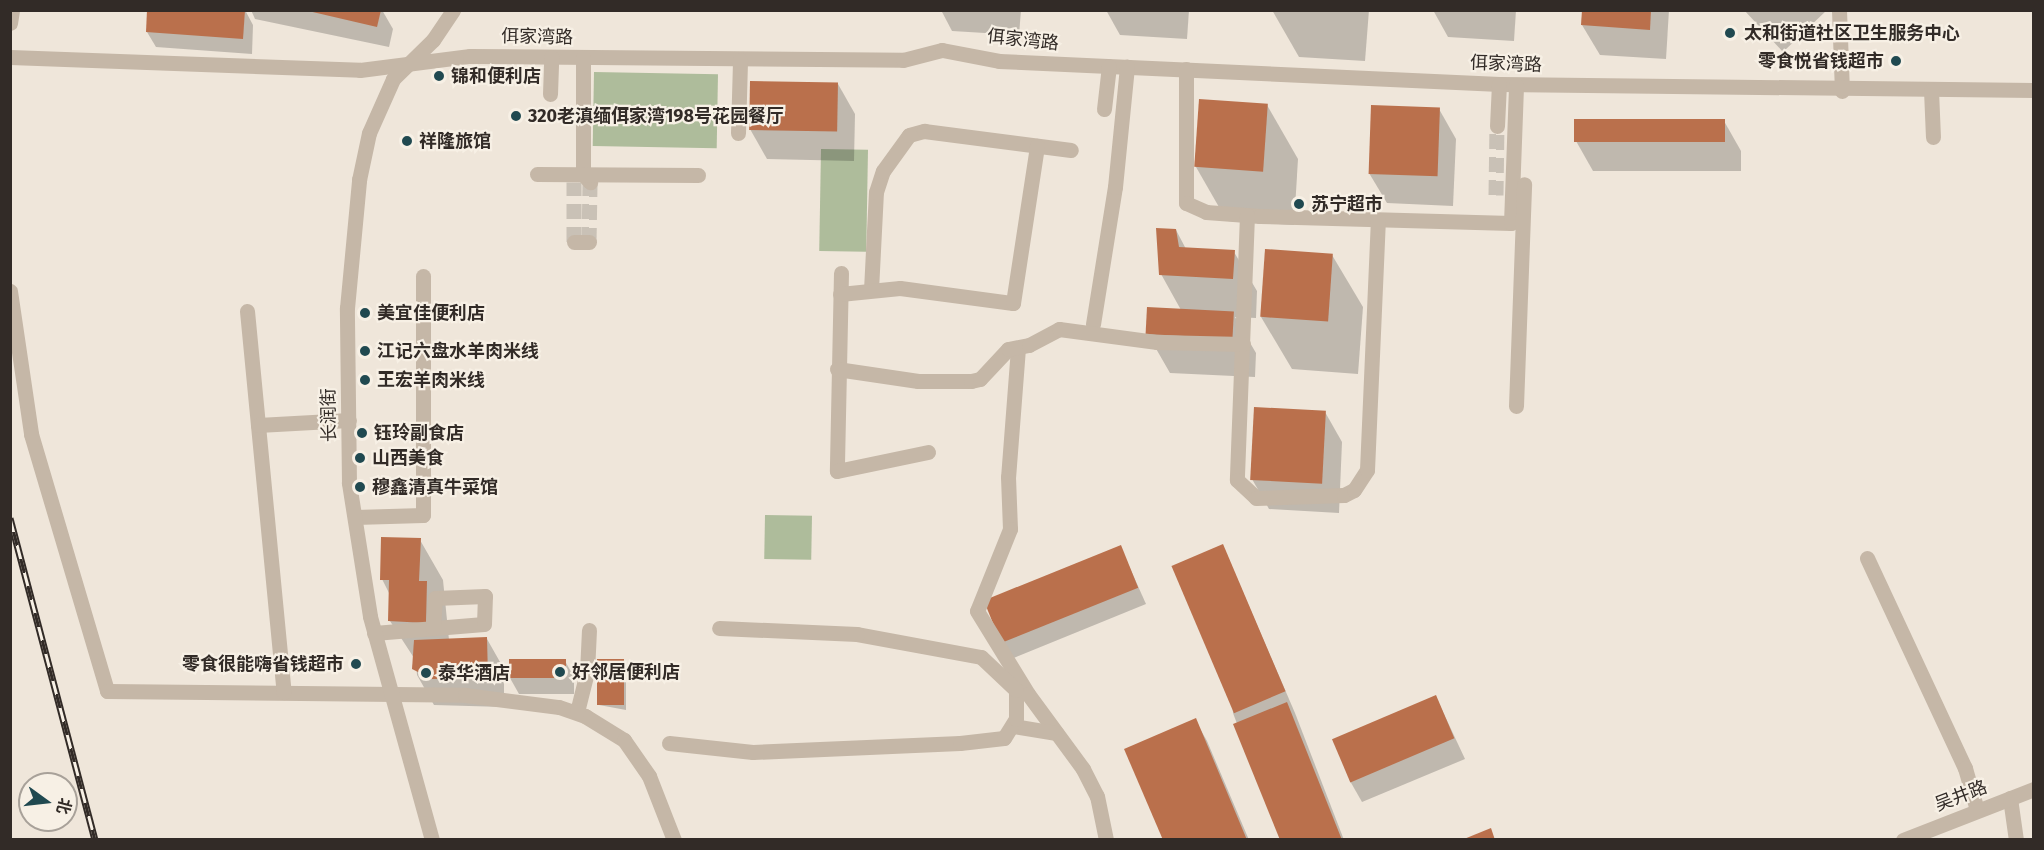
<!DOCTYPE html>
<meta charset="utf-8">
<style>
body{margin:0}
#map{position:relative;width:2044px;height:850px;overflow:hidden;background:#efe6da;font-family:"Fira Sans","Noto Sans SC",sans-serif}
div>[style]{position:absolute}
.green>*{inset:0;background:#aebc9b;transform-origin:0 0}
.shadow>*{inset:0;background:#0003}
.building>*{inset:0;background:#ba704c;transform-origin:0 0}
.minor-tunnel>*{height:15px;margin-top:-7.5px;transform-origin:0;background:repeating-linear-gradient(90deg,#c9c1b6 0 15px,transparent 0 23px)}
.minor>*{height:15px;margin:-7.5px;padding:0 7.5px;transform-origin:7.5px;border-radius:7.5px;background:#c5b7a7}
.rail>*{height:7px;margin-top:-3.5px;transform-origin:0;background:repeating-linear-gradient(90deg,#f7f0e5 0 14px,#322b27 0 28px);box-sizing:border-box;border-block:2px solid #322b27}
.dots>*{width:16px;height:16px;translate:-50% -50%;box-sizing:border-box;border:3px solid #f7f0e5;border-radius:50%}
span{translate:-50% -50%;white-space:nowrap;text-align:center;line-height:1.15;-webkit-text-stroke:4.5px #f7f0e5;paint-order:stroke}
.poi-label{font-size:18px;color:#322b27;font-weight:700}
.left{translate:0 -50%;text-align:left}
.right{translate:-100% -50%;text-align:right}
.street-label{font-size:18px;color:#322b27}
.frame{position:absolute;inset:0;border:12px solid #322b27;pointer-events:none}
.north{position:absolute;left:18px;top:772px;width:60px;height:60px;box-sizing:border-box;background:#f7f0e5;border:2px solid #a8a199;border-radius:50%;rotate:105deg;font-size:16px;font-weight:700;line-height:24px;text-align:center;color:#322b27}
.north::after{content:'';display:block;margin:auto;width:21px;height:27px;background:#204950;clip-path:polygon(50% 0,100% 100%,50% 72%,0 100%)}
</style>
<div id="map">
<div class="green">
<i style="left:594px;top:72px;width:124px;height:74px;rotate:1deg"></i>
<i style="left:821px;top:149px;width:47px;height:102px;rotate:1deg"></i>
<i style="left:765px;top:515px;width:47px;height:44px;rotate:1deg"></i>
</div>
<div class="shadow">
<i style="clip-path:polygon(149px 10px,245px 10px,253px 25px,252px 54px,156px 47px,147px 32px)"></i>
<i style="clip-path:polygon(251px 10px,382px 10px,393px 29px,389px 47px,255px 19px)"></i>
<i style="clip-path:polygon(941px 10px,1021px 10px,1019px 35px,952px 31px)"></i>
<i style="clip-path:polygon(1106px 10px,1189px 10px,1187px 39px,1120px 35px)"></i>
<i style="clip-path:polygon(1272px 10px,1369px 10px,1365px 61px,1299px 57px)"></i>
<i style="clip-path:polygon(1433px 10px,1516px 10px,1514px 41px,1448px 37px)"></i>
<i style="clip-path:polygon(1583px 10px,1669px 10px,1666px 59px,1600px 55px,1582px 25px)"></i>
<i style="clip-path:polygon(1744px 10px,1827px 10px,1783px 52px)"></i>
<i style="clip-path:polygon(838px 84px,855px 114px,854px 161px,767px 159px,750px 129px)"></i>
<i style="clip-path:polygon(1201px 101px,1267px 105px,1298px 159px,1294px 225px,1227px 221px,1196px 167px)"></i>
<i style="clip-path:polygon(1439px 109px,1456px 139px,1453px 206px,1387px 203px,1369px 173px)"></i>
<i style="clip-path:polygon(1724px 121px,1741px 151px,1741px 171px,1593px 171px,1576px 141px)"></i>
<i style="clip-path:polygon(1157px 229px,1176px 230px,1186px 249px,1234px 252px,1257px 291px,1256px 318px,1235px 317px,1256px 353px,1255px 377px,1170px 373px,1147px 333px,1181px 310px,1161px 274px)"></i>
<i style="clip-path:polygon(1332px 255px,1363px 307px,1358px 374px,1292px 369px,1261px 317px)"></i>
<i style="clip-path:polygon(1325px 412px,1342px 442px,1339px 513px,1269px 509px,1252px 479px)"></i>
<i style="clip-path:polygon(420px 540px,443px 580px,449px 640px,487px 639px,504px 669px,504px 707px,434px 705px,417px 675px,416px 661px,390px 621px,390px 595px,382px 579px)"></i>
<i style="clip-path:polygon(1120px 546px,1146px 604px,1011px 659px,1002px 643px)"></i>
<i style="clip-path:polygon(1223px 546px,1295px 713px,1344px 840px,1281px 840px,1233px 713px)"></i>
<i style="clip-path:polygon(599px 660px,626px 665px,626px 710px,599px 705px)"></i>
<i style="clip-path:polygon(565px 661px,574px 677px,574px 694px,519px 694px,510px 678px)"></i>
<i style="clip-path:polygon(1436px 697px,1465px 759px,1362px 802px,1350px 781px)"></i>
<i style="clip-path:polygon(1195px 720px,1207px 741px,1249px 840px,1164px 840px)"></i>
</div>
<div class="building">
<i style="clip-path:polygon(147px 10px,245px 10px,243px 39px,146px 32px)"></i>
<i style="clip-path:polygon(304px 10px,381px 10px,377px 27px)"></i>
<i style="clip-path:polygon(1582px 10px,1651px 10px,1650px 30px,1581px 25px)"></i>
<i style="left:750px;top:81px;width:88px;height:49px;rotate:1deg"></i>
<i style="left:1199px;top:99px;width:69px;height:68px;rotate:4deg"></i>
<i style="left:1371px;top:105px;width:69px;height:69px;rotate:2deg"></i>
<i style="left:1574px;top:119px;width:151px;height:23px"></i>
<i style="clip-path:polygon(1156px 228px,1176px 229px,1179px 247px,1235px 250px,1233px 279px,1159px 275px)"></i>
<i style="left:1265px;top:249px;width:68px;height:68px;rotate:4deg"></i>
<i style="left:1147px;top:307px;width:87px;height:27px;rotate:3deg"></i>
<i style="left:1254px;top:407px;width:72px;height:73px;rotate:3deg"></i>
<i style="clip-path:polygon(381px 537px,421px 538px,419px 581px,427px 581px,426px 623px,388px 621px,389px 580px,380px 580px)"></i>
<i style="left:1223px;top:544px;width:160px;height:56px;rotate:67deg"></i>
<i style="left:1121px;top:545px;width:46px;height:148px;rotate:68deg"></i>
<i style="clip-path:polygon(487px 637px,488px 678px,432px 679px,412px 669px,414px 640px)"></i>
<i style="left:566px;top:659px;width:19px;height:57px;rotate:90deg"></i>
<i style="left:597px;top:659px;width:27px;height:46px"></i>
<i style="left:1436px;top:695px;width:47px;height:113px;rotate:67deg"></i>
<i style="clip-path:polygon(1287px 702px,1342px 840px,1280px 840px,1233px 724px)"></i>
<i style="clip-path:polygon(1196px 718px,1247px 840px,1163px 840px,1124px 749px)"></i>
<i style="clip-path:polygon(1491px 828px,1495px 840px,1464px 840px,1464px 839px)"></i>
</div>
<div class="minor-tunnel">
<i style="left:1496px;top:195px;width:69px;rotate:-89.2deg"></i>
<i style="left:574px;top:242px;width:60px;rotate:-90deg"></i>
<i style="left:589px;top:242px;width:60px;rotate:-89deg"></i>
</div>
<div class="minor">
<i style="left:1839px;top:10px;width:81px;rotate:87.9deg"></i>
<i style="left:10px;top:23px;width:13px;rotate:-81deg"></i>
<i style="left:10px;top:57px;width:350px;rotate:2.1deg"></i>
<i style="left:360px;top:70px;width:111px;rotate:-7.3deg"></i>
<i style="left:470px;top:56px;width:433px;rotate:0.5deg"></i>
<i style="left:903px;top:60px;width:40px;rotate:-14.4deg"></i>
<i style="left:942px;top:50px;width:58px;rotate:10.9deg"></i>
<i style="left:999px;top:61px;width:501px;rotate:2.63deg"></i>
<i style="left:1499px;top:84px;width:535px;rotate:0.64deg"></i>
<i style="left:583px;top:57px;width:117px;rotate:90deg"></i>
<i style="left:583px;top:174px;width:11px;rotate:49deg"></i>
<i style="left:1186px;top:69px;width:134px;rotate:90deg"></i>
<i style="left:1186px;top:203px;width:22px;rotate:24deg"></i>
<i style="left:1206px;top:212px;width:54px;rotate:4.2deg"></i>
<i style="left:1260px;top:216px;width:251px;rotate:1.6deg"></i>
<i style="left:1511px;top:223px;width:138px;rotate:-87.9deg"></i>
<i style="left:1931px;top:90px;width:47px;rotate:87.6deg"></i>
<i style="left:550px;top:94px;width:37px;rotate:-88deg"></i>
<i style="left:1104px;top:109px;width:43px;rotate:-83.4deg"></i>
<i style="left:1497px;top:126px;width:42px;rotate:-87.3deg"></i>
<i style="left:738px;top:133px;width:73px;rotate:-88.4deg"></i>
<i style="left:537px;top:174px;width:161px;rotate:0.4deg"></i>
<i style="left:1247px;top:215px;width:265px;rotate:92.2deg"></i>
<i style="left:1237px;top:480px;width:26px;rotate:43deg"></i>
<i style="left:1256px;top:498px;width:88px;rotate:-2deg"></i>
<i style="left:1344px;top:495px;width:11px;rotate:-27deg"></i>
<i style="left:1354px;top:490px;width:24px;rotate:-57deg"></i>
<i style="left:1367px;top:470px;width:250px;rotate:-87.5deg"></i>
<i style="left:574px;top:242px;width:15px"></i>
<i style="left:841px;top:273px;width:198px;rotate:91.2deg"></i>
<i style="left:837px;top:471px;width:93px;rotate:-11.8deg"></i>
<i style="left:871px;top:290px;width:98px;rotate:-87.1deg"></i>
<i style="left:876px;top:192px;width:22px;rotate:-72deg"></i>
<i style="left:883px;top:171px;width:44px;rotate:-54.2deg"></i>
<i style="left:909px;top:135px;width:16px;rotate:-15deg"></i>
<i style="left:924px;top:131px;width:148px;rotate:7.4deg"></i>
<i style="left:10px;top:291px;width:145px;rotate:81.6deg"></i>
<i style="left:31px;top:434px;width:268px;rotate:73.5deg"></i>
<i style="left:107px;top:691px;width:358px;rotate:0.6deg"></i>
<i style="left:465px;top:695px;width:95px;rotate:7.3deg"></i>
<i style="left:559px;top:707px;width:28px;rotate:19deg"></i>
<i style="left:585px;top:716px;width:46px;rotate:31.6deg"></i>
<i style="left:624px;top:740px;width:44px;rotate:55.2deg"></i>
<i style="left:649px;top:776px;width:69px;rotate:68.7deg"></i>
<i style="left:840px;top:294px;width:60px;rotate:-5.7deg"></i>
<i style="left:900px;top:288px;width:114px;rotate:7.6deg"></i>
<i style="left:1013px;top:303px;width:159px;rotate:-81.3deg"></i>
<i style="left:247px;top:311px;width:383px;rotate:84.5deg"></i>
<i style="left:1093px;top:324px;width:139px;rotate:-80.9deg"></i>
<i style="left:1115px;top:187px;width:121px;rotate:-84.3deg"></i>
<i style="left:1018px;top:348px;width:129px;rotate:94.4deg"></i>
<i style="left:1008px;top:477px;width:52px;rotate:87.8deg"></i>
<i style="left:1010px;top:529px;width:88px;rotate:111.9deg"></i>
<i style="left:977px;top:611px;width:97px;rotate:58.4deg"></i>
<i style="left:1028px;top:694px;width:93px;rotate:53.7deg"></i>
<i style="left:1083px;top:769px;width:30px;rotate:63deg"></i>
<i style="left:1097px;top:796px;width:45px;rotate:78.4deg"></i>
<i style="left:837px;top:369px;width:82px;rotate:8.4deg"></i>
<i style="left:918px;top:381px;width:53px"></i>
<i style="left:971px;top:381px;width:9px;rotate:-13deg"></i>
<i style="left:980px;top:379px;width:41px;rotate:-47deg"></i>
<i style="left:1008px;top:349px;width:21px;rotate:-11deg"></i>
<i style="left:1029px;top:345px;width:34px;rotate:-28deg"></i>
<i style="left:1059px;top:329px;width:99px;rotate:7.6deg"></i>
<i style="left:1157px;top:342px;width:86px;rotate:1.3deg"></i>
<i style="left:1516px;top:406px;width:222px;rotate:-87.9deg"></i>
<i style="left:258px;top:425px;width:91px;rotate:-3.1deg"></i>
<i style="left:355px;top:517px;width:68px;rotate:-1.7deg"></i>
<i style="left:423px;top:515px;width:239px;rotate:-90deg"></i>
<i style="left:1867px;top:558px;width:232px;rotate:65deg"></i>
<i style="left:1965px;top:768px;width:44px;rotate:74.1deg"></i>
<i style="left:374px;top:633px;width:110px;rotate:-4.7deg"></i>
<i style="left:484px;top:624px;width:28px;rotate:-88deg"></i>
<i style="left:485px;top:596px;width:50px;rotate:177.7deg"></i>
<i style="left:435px;top:598px;width:30px;rotate:94deg"></i>
<i style="left:577px;top:712px;width:41px;rotate:-76deg"></i>
<i style="left:587px;top:672px;width:42px;rotate:-87.3deg"></i>
<i style="left:1013px;top:726px;width:44px;rotate:9.2deg"></i>
<i style="left:669px;top:743px;width:84px;rotate:6.1deg"></i>
<i style="left:753px;top:752px;width:207px;rotate:-2.5deg"></i>
<i style="left:960px;top:743px;width:44px;rotate:-6.5deg"></i>
<i style="left:1004px;top:738px;width:22px;rotate:-58deg"></i>
<i style="left:1016px;top:719px;width:29px;rotate:-90deg"></i>
<i style="left:1016px;top:690px;width:48px;rotate:-136.7deg"></i>
<i style="left:981px;top:657px;width:126px;rotate:-169.5deg"></i>
<i style="left:857px;top:634px;width:138px;rotate:-177.5deg"></i>
<i style="left:2010px;top:798px;width:42px;rotate:81.9deg"></i>
<i style="left:432px;top:840px;width:232px;rotate:-105.5deg"></i>
<i style="left:370px;top:616px;width:135px;rotate:-99deg"></i>
<i style="left:349px;top:483px;width:175px;rotate:-90.7deg"></i>
<i style="left:347px;top:308px;width:129px;rotate:-84.6deg"></i>
<i style="left:359px;top:180px;width:48px;rotate:-78deg"></i>
<i style="left:369px;top:133px;width:59px;rotate:-66deg"></i>
<i style="left:393px;top:79px;width:56px;rotate:-44.3deg"></i>
<i style="left:433px;top:40px;width:36px;rotate:-56deg"></i>
<i style="left:1903px;top:840px;width:141px;rotate:-21.3deg"></i>
</div>
<div class="rail">
<i style="left:10px;top:518px;width:333px;rotate:75.2deg"></i>
</div>
<div class="dots">
<i style="left:1730px;top:33px;background:#204950"></i>
<i style="left:1896px;top:61px;background:#204950"></i>
<i style="left:439px;top:76px;background:#204950"></i>
<i style="left:516px;top:116px;background:#204950"></i>
<i style="left:407px;top:141px;background:#204950"></i>
<i style="left:1299px;top:204px;background:#204950"></i>
<i style="left:365px;top:313px;background:#204950"></i>
<i style="left:365px;top:351px;background:#204950"></i>
<i style="left:365px;top:380px;background:#204950"></i>
<i style="left:362px;top:433px;background:#204950"></i>
<i style="left:360px;top:458px;background:#204950"></i>
<i style="left:360px;top:487px;background:#204950"></i>
<i style="left:356px;top:664px;background:#204950"></i>
<i style="left:560px;top:672px;background:#204950"></i>
<i style="left:426px;top:673px;background:#204950"></i>
</div>
<div class="poi-label">
<span class="left" style="left:1744px;top:33px">太和街道社区卫生服务中心</span>
<span class="right" style="left:1884px;top:61px">零食悦省钱超市</span>
<span class="left" style="left:451px;top:76px">锦和便利店</span>
<span class="left" style="left:528px;top:116px">320老滇缅佴家湾198号花园餐厅</span>
<span class="left" style="left:419px;top:141px">祥隆旅馆</span>
<span class="left" style="left:1311px;top:204px">苏宁超市</span>
<span class="left" style="left:377px;top:313px">美宜佳便利店</span>
<span class="left" style="left:377px;top:351px">江记六盘水羊肉米线</span>
<span class="left" style="left:377px;top:380px">王宏羊肉米线</span>
<span class="left" style="left:374px;top:433px">钰玲副食店</span>
<span class="left" style="left:372px;top:458px">山西美食</span>
<span class="left" style="left:372px;top:487px">穆鑫清真牛菜馆</span>
<span class="right" style="left:344px;top:664px">零食很能嗨省钱超市</span>
<span class="left" style="left:572px;top:672px">好邻居便利店</span>
<span class="left" style="left:438px;top:673px">泰华酒店</span>
</div>
<div class="street-label">
<span style="left:537px;top:37px;rotate:1deg">佴家湾路</span>
<span style="left:1023px;top:40px;rotate:6deg">佴家湾路</span>
<span style="left:1506px;top:64px;rotate:2deg">佴家湾路</span>
<span style="left:329px;top:415px;rotate:-91deg">长润街</span>
<span style="left:1961px;top:796px;rotate:-21deg">吴井路</span>
</div>
<div class="frame"></div>
<div class="north">北</div>
</div>
